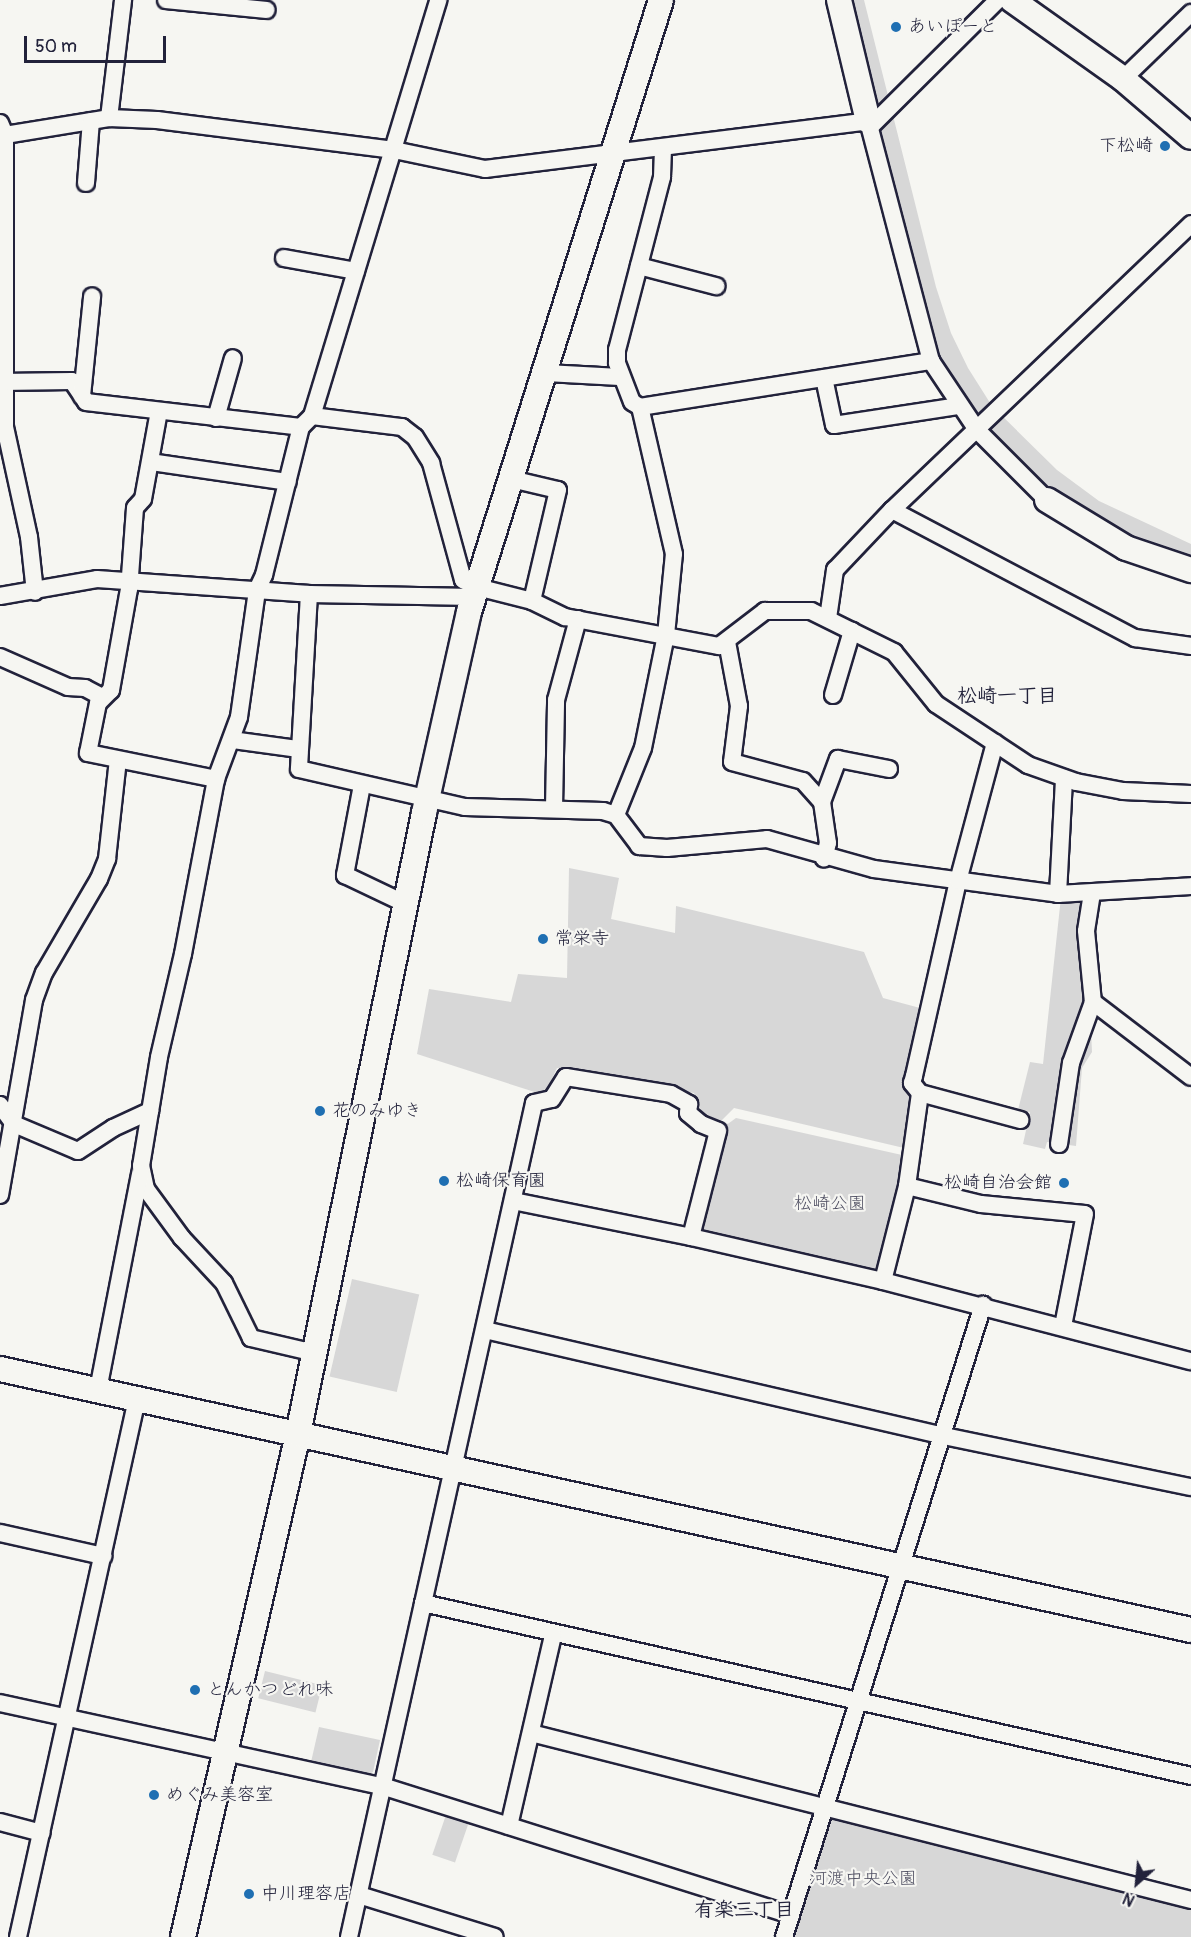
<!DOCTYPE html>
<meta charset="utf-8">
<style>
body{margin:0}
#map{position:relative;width:1191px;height:1937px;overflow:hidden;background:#f6f6f2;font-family:Pangolin,"Klee One",sans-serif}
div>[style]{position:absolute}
.green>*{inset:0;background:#d7d7d7;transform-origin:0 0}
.roads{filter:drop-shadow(2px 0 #22223b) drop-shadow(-2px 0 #22223b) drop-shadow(0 2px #22223b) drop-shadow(0 -2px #22223b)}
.street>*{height:16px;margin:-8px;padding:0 8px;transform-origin:8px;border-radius:8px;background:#f6f6f2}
.secondary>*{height:24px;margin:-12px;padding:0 12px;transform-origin:12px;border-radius:12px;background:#f6f6f2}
.dots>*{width:16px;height:16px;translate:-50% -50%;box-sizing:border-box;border:3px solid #f6f6f2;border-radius:50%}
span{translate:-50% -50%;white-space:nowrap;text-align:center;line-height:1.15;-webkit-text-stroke:4.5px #f6f6f2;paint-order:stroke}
.poi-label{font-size:18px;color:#22223b}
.left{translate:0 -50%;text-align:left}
.right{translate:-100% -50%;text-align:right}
.park-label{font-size:18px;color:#4f4f62}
.neighbourhood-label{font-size:20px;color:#22223b;font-weight:700}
.north{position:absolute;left:1107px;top:1853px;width:60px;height:60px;-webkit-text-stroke:4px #f6f6f2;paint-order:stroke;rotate:207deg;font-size:16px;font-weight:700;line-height:24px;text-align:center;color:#22223b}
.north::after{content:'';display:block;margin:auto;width:21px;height:27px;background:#22223b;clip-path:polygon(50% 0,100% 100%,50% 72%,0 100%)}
.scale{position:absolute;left:24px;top:36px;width:142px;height:27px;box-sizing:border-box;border:3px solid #22223b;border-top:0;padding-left:8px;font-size:18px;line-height:21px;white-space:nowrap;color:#22223b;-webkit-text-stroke:4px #f6f6f2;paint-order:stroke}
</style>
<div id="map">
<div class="green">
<i style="clip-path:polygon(846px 0,864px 0,936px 287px,951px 333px,968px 368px,992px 406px,1057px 470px,1099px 501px,1191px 544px,1191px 566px,1077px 515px,989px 437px,942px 364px,928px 333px)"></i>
<i style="clip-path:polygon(569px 868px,619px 878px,611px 919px,675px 933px,676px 906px,864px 952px,883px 998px,920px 1008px,905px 1079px,912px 1090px,904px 1148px,734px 1108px,720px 1122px,702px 1113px,694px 1093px,557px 1068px,544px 1095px,417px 1054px,429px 989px,511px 1002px,518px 974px,567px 978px)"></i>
<i style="clip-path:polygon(1085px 896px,1092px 1052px,1082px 1068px,1076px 1146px,1047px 1142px,1045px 1149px,1023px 1144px,1030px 1112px,1018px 1110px,1030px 1062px,1043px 1064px,1061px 897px)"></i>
<i style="clip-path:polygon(736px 1118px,911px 1157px,883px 1281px,691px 1237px,718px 1131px)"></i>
<i style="left:352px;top:1279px;width:69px;height:100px;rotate:13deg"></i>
<i style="left:265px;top:1671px;width:59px;height:28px;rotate:14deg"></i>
<i style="clip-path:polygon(319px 1727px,380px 1740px,373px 1772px,367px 1775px,311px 1762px)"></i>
<i style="clip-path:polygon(825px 1811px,1191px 1900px,1191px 1937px,784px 1937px)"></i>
<i style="left:446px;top:1815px;width:24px;height:42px;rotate:19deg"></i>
</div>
<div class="roads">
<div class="street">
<i style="left:166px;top:0;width:101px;rotate:5.7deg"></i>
<i style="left:1123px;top:79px;width:95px;rotate:-44.1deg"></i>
<i style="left:109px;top:118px;width:119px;rotate:-83.2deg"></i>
<i style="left:0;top:123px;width:13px;rotate:67deg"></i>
<i style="left:5px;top:135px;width:105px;rotate:-9.3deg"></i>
<i style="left:109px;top:118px;width:48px;rotate:2.4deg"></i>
<i style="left:157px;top:120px;width:239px;rotate:7.2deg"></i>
<i style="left:394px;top:150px;width:93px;rotate:11.8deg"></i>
<i style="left:485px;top:169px;width:386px;rotate:-7.1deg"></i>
<i style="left:868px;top:121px;width:248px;rotate:75.3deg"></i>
<i style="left:931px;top:361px;width:83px;rotate:56.3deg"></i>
<i style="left:977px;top:430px;width:99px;rotate:45deg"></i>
<i style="left:870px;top:127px;width:180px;rotate:-44.8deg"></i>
<i style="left:5px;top:135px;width:292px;rotate:90deg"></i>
<i style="left:5px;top:427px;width:113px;rotate:77.7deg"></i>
<i style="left:29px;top:537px;width:55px;rotate:83.8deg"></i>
<i style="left:86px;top:183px;width:62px;rotate:-85.4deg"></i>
<i style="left:284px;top:258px;width:73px;rotate:10.2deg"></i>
<i style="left:639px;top:266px;width:80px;rotate:14.6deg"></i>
<i style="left:545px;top:373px;width:76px;rotate:3deg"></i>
<i style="left:824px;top:378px;width:48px;rotate:78deg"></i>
<i style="left:834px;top:425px;width:125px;rotate:-8.7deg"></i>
<i style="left:0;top:382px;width:72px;rotate:-0.8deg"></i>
<i style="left:72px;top:381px;width:25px;rotate:56deg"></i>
<i style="left:86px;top:402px;width:216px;rotate:6.6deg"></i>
<i style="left:82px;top:396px;width:100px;rotate:-84.2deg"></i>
<i style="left:640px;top:407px;width:295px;rotate:-9deg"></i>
<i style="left:159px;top:411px;width:89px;rotate:100.3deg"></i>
<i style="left:143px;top:499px;width:12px;rotate:132deg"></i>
<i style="left:135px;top:508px;width:81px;rotate:94.2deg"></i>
<i style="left:129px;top:589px;width:103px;rotate:100.1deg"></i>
<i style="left:111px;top:690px;width:18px;rotate:135deg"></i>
<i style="left:98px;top:703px;width:51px;rotate:101.3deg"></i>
<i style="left:88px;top:753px;width:131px;rotate:11.5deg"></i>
<i style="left:312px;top:416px;width:435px;rotate:-73.1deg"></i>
<i style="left:216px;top:418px;width:62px;rotate:-74.2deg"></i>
<i style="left:151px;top:462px;width:138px;rotate:8.3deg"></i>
<i style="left:511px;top:479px;width:48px;rotate:13.2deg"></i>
<i style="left:558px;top:490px;width:114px;rotate:103.2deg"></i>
<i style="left:892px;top:510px;width:275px;rotate:27.8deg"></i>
<i style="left:1135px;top:638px;width:57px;rotate:8.1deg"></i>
<i style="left:309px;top:594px;width:175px;rotate:93.3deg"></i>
<i style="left:299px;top:769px;width:170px;rotate:12.9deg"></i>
<i style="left:465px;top:807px;width:138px;rotate:1.7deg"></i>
<i style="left:603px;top:811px;width:14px;rotate:17deg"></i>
<i style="left:616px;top:815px;width:39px;rotate:53deg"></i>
<i style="left:639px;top:846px;width:28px;rotate:4deg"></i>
<i style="left:667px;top:848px;width:100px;rotate:-5.1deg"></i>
<i style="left:767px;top:839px;width:111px;rotate:15.7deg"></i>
<i style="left:874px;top:869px;width:186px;rotate:7.7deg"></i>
<i style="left:1058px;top:894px;width:133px;rotate:-3.4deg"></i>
<i style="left:0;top:596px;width:98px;rotate:-9.9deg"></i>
<i style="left:97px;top:579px;width:213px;rotate:4deg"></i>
<i style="left:309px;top:594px;width:165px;rotate:1deg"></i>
<i style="left:828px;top:618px;width:49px;rotate:-81.7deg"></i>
<i style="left:835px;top:570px;width:83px;rotate:-46.5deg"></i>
<i style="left:892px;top:510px;width:414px;rotate:-43.7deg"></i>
<i style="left:727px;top:642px;width:65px;rotate:79.4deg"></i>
<i style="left:739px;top:706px;width:56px;rotate:97.1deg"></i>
<i style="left:732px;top:762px;width:73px;rotate:15deg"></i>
<i style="left:803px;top:781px;width:28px;rotate:48deg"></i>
<i style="left:822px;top:802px;width:41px;rotate:81.7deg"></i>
<i style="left:828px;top:843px;width:16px;rotate:105deg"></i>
<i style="left:0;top:657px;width:74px;rotate:23.8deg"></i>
<i style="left:68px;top:687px;width:17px;rotate:3deg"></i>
<i style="left:85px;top:688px;width:19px;rotate:28deg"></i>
<i style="left:833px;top:695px;width:67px;rotate:-73.5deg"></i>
<i style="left:232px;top:740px;width:67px;rotate:7.8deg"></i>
<i style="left:362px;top:785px;width:92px;rotate:100.7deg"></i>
<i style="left:345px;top:875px;width:68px;rotate:25.4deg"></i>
<i style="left:822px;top:802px;width:46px;rotate:-69.6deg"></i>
<i style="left:838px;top:759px;width:52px;rotate:11.1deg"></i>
<i style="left:554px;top:808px;width:108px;rotate:-88.9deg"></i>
<i style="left:556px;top:700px;width:84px;rotate:-74.8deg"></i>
<i style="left:616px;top:815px;width:72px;rotate:-68.1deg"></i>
<i style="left:643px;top:748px;width:115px;rotate:-78.5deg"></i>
<i style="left:666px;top:635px;width:81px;rotate:-84.4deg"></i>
<i style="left:674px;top:554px;width:151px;rotate:-103deg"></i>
<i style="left:640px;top:407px;width:9px;rotate:-148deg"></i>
<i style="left:632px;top:402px;width:42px;rotate:-111deg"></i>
<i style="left:617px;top:363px;width:13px;rotate:-90deg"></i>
<i style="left:617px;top:350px;width:179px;rotate:-75.4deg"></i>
<i style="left:662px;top:177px;width:29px;rotate:-88deg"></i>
<i style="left:1092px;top:893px;width:38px;rotate:99deg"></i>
<i style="left:1086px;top:931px;width:71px;rotate:84.4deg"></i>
<i style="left:1093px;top:1002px;width:123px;rotate:37.4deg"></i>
<i style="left:1058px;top:894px;width:116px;rotate:-87deg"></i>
<i style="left:920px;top:1093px;width:104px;rotate:15.1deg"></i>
<i style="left:0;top:1105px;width:24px;rotate:54deg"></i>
<i style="left:14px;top:1124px;width:69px;rotate:22.9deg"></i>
<i style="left:78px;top:1151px;width:42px;rotate:-33.3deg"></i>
<i style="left:113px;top:1128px;width:41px;rotate:-24.7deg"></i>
<i style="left:1059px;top:1144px;width:82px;rotate:-81.6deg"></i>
<i style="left:1071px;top:1063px;width:65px;rotate:-70.2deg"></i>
<i style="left:907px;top:1186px;width:76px;rotate:13.7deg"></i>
<i style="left:981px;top:1204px;width:104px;rotate:5.5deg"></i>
<i style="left:1085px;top:1214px;width:114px;rotate:101.1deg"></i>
<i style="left:0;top:1195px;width:198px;rotate:-80.1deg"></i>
<i style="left:34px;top:1000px;width:29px;rotate:-70deg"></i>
<i style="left:44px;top:973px;width:109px;rotate:-59.7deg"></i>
<i style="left:99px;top:879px;width:22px;rotate:-68deg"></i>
<i style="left:107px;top:859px;width:100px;rotate:-83.7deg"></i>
<i style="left:513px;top:1201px;width:182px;rotate:11.4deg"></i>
<i style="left:883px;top:1281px;width:318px;rotate:14.6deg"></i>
<i style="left:485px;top:1330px;width:471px;rotate:13deg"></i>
<i style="left:944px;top:1436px;width:252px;rotate:11.7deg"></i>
<i style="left:315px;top:1353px;width:66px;rotate:-166.8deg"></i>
<i style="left:251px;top:1338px;width:61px;rotate:-116.1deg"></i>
<i style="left:224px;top:1283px;width:62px;rotate:-133deg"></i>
<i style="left:182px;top:1238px;width:61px;rotate:-126.3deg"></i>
<i style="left:146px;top:1189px;width:24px;rotate:-102deg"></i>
<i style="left:141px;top:1166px;width:110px;rotate:-80.6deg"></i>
<i style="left:159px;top:1057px;width:106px;rotate:-76.9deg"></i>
<i style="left:183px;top:954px;width:178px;rotate:-79.3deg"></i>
<i style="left:216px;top:779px;width:66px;rotate:-69.6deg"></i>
<i style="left:239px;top:717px;width:128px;rotate:-81.9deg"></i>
<i style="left:257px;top:590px;width:17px;rotate:-65deg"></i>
<i style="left:264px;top:575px;width:153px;rotate:-76deg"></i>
<i style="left:301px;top:427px;width:16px;rotate:-45deg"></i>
<i style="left:312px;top:416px;width:91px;rotate:7deg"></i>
<i style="left:402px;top:427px;width:16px;rotate:38deg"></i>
<i style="left:415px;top:437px;width:31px;rotate:58deg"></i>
<i style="left:431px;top:463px;width:121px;rotate:74.7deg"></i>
<i style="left:463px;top:580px;width:16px;rotate:27deg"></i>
<i style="left:477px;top:587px;width:57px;rotate:14.3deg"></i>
<i style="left:532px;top:601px;width:37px;rotate:26deg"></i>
<i style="left:565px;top:617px;width:157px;rotate:10.7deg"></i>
<i style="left:719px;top:646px;width:58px;rotate:-37.3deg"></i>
<i style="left:765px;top:611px;width:46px"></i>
<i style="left:811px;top:611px;width:93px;rotate:26.3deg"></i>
<i style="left:894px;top:652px;width:67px;rotate:51.1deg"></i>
<i style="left:936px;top:704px;width:110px;rotate:33.5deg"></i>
<i style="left:1028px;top:765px;width:51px;rotate:19.5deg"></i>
<i style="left:1076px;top:782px;width:48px;rotate:10.8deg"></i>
<i style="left:1123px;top:791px;width:68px;rotate:2.5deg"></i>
<i style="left:98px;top:1390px;width:221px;rotate:-79deg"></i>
<i style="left:0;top:1533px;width:106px;rotate:12.6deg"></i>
<i style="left:423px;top:1603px;width:787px;rotate:12.69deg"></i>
<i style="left:0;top:1703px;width:391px;rotate:12.3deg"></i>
<i style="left:382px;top:1786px;width:429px;rotate:17.5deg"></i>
<i style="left:531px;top:1733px;width:681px;rotate:14.2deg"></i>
<i style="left:0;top:1822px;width:43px;rotate:14.7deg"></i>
<i style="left:509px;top:1826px;width:196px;rotate:-77deg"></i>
<i style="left:359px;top:1895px;width:142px;rotate:17.2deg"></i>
<i style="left:18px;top:1937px;width:551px;rotate:-77.53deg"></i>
<i style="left:349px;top:1937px;width:854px;rotate:-77.49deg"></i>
<i style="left:534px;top:1103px;width:18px;rotate:-13deg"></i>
<i style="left:552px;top:1099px;width:26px;rotate:-58deg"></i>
<i style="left:566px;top:1077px;width:106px;rotate:9.2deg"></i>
<i style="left:671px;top:1094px;width:21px;rotate:29deg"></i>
<i style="left:689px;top:1104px;width:9px;rotate:96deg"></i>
<i style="left:688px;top:1113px;width:17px;rotate:40deg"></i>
<i style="left:701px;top:1124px;width:18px;rotate:22deg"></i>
<i style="left:718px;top:1131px;width:109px;rotate:104.3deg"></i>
<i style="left:691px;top:1237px;width:197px;rotate:12.9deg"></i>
<i style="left:883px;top:1281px;width:98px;rotate:-75.8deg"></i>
<i style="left:907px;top:1186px;width:94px;rotate:-82deg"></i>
<i style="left:920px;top:1093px;width:13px;rotate:-129deg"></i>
<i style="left:912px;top:1083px;width:7px;rotate:-74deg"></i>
<i style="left:914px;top:1076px;width:200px;rotate:-77.3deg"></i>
<i style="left:958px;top:881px;width:143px;rotate:-75deg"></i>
<i style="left:784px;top:1937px;width:663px;rotate:-72.52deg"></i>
</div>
<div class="secondary">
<i style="left:839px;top:0;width:124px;rotate:76.5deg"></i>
<i style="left:1012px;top:0;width:136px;rotate:35.4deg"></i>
<i style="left:1123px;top:79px;width:89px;rotate:40.5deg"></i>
<i style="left:1047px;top:500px;width:92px;rotate:31.3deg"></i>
<i style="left:1126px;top:548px;width:69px;rotate:18.7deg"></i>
<i style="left:0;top:1369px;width:1219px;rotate:12.36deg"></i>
<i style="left:183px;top:1937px;width:516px;rotate:-77.12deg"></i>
<i style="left:298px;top:1434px;width:634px;rotate:-78.53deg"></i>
<i style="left:424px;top:813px;width:206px;rotate:-77.4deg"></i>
<i style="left:469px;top:612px;width:641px;rotate:-72.58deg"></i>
</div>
</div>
<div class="dots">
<i style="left:896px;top:27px;background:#1f6fb2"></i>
<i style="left:1165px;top:146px;background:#1f6fb2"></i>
<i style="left:543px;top:939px;background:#1f6fb2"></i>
<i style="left:320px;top:1111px;background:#1f6fb2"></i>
<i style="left:444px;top:1181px;background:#1f6fb2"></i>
<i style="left:1064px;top:1183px;background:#1f6fb2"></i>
<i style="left:195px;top:1690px;background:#1f6fb2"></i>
<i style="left:154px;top:1795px;background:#1f6fb2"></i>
<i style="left:249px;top:1894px;background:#1f6fb2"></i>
</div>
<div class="poi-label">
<span class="left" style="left:908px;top:27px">あいぽーと</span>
<span class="right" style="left:1153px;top:146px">下松崎</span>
<span class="left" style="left:555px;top:939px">常栄寺</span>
<span class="left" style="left:332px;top:1111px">花のみゆき</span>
<span class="left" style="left:456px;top:1181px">松崎保育園</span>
<span class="right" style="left:1052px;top:1183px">松崎自治会館</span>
<span class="left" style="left:207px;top:1690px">とんかつどれ味</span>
<span class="left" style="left:166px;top:1795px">めぐみ美容室</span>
<span class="left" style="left:261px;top:1894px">中川理容店</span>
</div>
<div class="park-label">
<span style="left:830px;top:1204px">松崎公園</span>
<span style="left:863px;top:1879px">河渡中央公園</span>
</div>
<div class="neighbourhood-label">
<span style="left:1007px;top:695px">松崎一丁目</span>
<span style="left:744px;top:1909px">有楽三丁目</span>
</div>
<div class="north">N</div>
<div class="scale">50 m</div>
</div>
